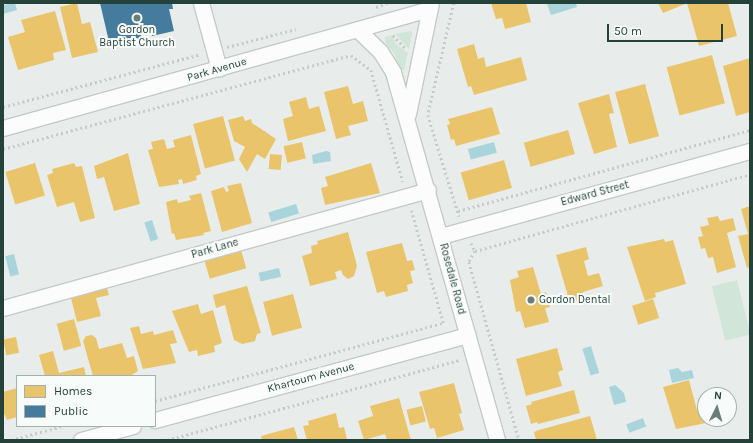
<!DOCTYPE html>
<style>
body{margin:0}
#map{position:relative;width:753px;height:443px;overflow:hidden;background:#e8edeb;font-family:Karla,sans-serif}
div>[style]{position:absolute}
.green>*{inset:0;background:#d1e6d8;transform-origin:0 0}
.water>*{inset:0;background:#a9d4db;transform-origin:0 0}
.homes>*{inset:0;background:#e9c46a;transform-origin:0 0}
.public>*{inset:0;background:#457b9d}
.path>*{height:2.5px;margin-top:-1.25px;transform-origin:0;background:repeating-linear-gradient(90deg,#c3ccca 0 2px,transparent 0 5px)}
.roads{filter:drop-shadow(1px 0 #c5cac8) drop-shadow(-1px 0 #c5cac8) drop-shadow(0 1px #c5cac8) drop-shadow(0 -1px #c5cac8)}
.minor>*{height:15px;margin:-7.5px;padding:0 7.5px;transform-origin:7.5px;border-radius:7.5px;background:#fcfcfc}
.dots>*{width:11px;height:11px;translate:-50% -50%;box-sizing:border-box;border:2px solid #f7fbf9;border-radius:50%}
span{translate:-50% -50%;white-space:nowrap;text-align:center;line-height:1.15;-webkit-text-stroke:4px #f7fbf9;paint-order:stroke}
.poi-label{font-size:11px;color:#24423a}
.left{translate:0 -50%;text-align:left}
.street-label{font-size:11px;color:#24423a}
.frame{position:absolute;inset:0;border:4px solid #24423a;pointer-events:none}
.legend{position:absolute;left:16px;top:375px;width:140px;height:52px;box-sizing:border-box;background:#f7fbf9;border:1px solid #a3b1ad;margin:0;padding:5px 7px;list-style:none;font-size:12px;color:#24423a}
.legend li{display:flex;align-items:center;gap:8px;height:20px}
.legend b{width:20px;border:1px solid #a3b1ad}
.north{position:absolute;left:697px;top:387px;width:40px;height:40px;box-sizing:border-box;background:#f7fbf9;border:1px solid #a3b1ad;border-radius:50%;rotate:5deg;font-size:11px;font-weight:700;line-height:16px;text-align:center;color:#24423a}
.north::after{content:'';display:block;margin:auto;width:14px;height:18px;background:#697e78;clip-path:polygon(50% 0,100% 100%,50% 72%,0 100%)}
.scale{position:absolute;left:607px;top:24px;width:116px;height:18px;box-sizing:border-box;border:2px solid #24423a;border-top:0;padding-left:5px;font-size:12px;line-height:14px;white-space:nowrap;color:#24423a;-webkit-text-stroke:3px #f7fbf9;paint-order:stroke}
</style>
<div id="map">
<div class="green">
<i style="clip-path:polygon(411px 31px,412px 34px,409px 49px,395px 34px)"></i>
<i style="clip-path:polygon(392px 35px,396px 44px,408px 53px,404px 70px,401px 70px,395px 55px,385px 42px,385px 37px)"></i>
<i style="left:737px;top:280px;width:56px;height:26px;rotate:76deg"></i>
</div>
<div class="water">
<i style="clip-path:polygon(15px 3px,17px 10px,3px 14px,3px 5px)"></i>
<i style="clip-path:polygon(551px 3px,576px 3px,577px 7px,551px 15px,547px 4px)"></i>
<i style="left:494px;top:142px;width:11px;height:27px;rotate:75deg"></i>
<i style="clip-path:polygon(326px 151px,330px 152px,331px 161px,313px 164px,312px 155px)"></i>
<i style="left:296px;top:204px;width:10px;height:29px;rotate:73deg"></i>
<i style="left:152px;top:220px;width:20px;height:8px;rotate:72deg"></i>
<i style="left:14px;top:254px;width:21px;height:9px;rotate:76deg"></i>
<i style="left:279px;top:268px;width:9px;height:21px;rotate:77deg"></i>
<i style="left:591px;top:346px;width:28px;height:9px;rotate:73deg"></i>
<i style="clip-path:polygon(678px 368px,682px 372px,692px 370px,694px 378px,672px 383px,669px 370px)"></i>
<i style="clip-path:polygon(615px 385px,624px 393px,626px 402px,614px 405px,609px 387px)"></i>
<i style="left:643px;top:418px;width:9px;height:18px;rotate:69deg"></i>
</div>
<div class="homes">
<i style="clip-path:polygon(77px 3px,82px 24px,90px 22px,98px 52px,72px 58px,60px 7px)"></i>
<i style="clip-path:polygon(491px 3px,526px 3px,531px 22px,505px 29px,502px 18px,496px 19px)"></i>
<i style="clip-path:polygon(658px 3px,685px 3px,685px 4px,663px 13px)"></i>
<i style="clip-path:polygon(687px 3px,728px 3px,737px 36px,699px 46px)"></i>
<i style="clip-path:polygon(55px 11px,66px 50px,53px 53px,54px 60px,18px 70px,8px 37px,25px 32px,21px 20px)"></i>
<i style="clip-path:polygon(474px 44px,478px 59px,484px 57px,486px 67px,521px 57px,527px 80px,474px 95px,471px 86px,468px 87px,457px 49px)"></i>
<i style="left:712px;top:55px;width:50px;height:47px;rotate:75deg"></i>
<i style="clip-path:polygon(750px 58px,750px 112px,736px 116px,723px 66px)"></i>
<i style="left:645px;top:84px;width:54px;height:31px;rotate:75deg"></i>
<i style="clip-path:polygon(348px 86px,353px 104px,363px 101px,368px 121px,348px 126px,351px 135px,336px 139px,324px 92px)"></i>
<i style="clip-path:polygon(609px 94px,614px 113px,609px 114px,617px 147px,594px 154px,578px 103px)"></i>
<i style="clip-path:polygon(306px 97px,309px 109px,319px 106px,326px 131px,288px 141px,283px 119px,293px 116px,289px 102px)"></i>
<i style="clip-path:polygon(492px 107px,500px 134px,456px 146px,454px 139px,451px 140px,447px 125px,450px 124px,448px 119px)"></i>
<i style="left:223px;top:116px;width:46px;height:31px;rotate:75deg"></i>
<i style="clip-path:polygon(243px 116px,245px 121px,251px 119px,252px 123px,276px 139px,265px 159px,257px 154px,247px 172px,239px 159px,245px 147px,234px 141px,228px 120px)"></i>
<i style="left:568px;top:130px;width:25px;height:46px;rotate:74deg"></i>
<i style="clip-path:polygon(191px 135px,201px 174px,196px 176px,197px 180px,183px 184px,182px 179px,178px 180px,179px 184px,159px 187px,148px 150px,153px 149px,151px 142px,164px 139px,167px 149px,175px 147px,173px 140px)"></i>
<i style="left:302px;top:142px;width:17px;height:19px;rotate:77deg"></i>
<i style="clip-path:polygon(128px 153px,140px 204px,114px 211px,104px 177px,97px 179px,94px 166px)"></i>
<i style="left:270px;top:154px;width:12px;height:15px;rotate:5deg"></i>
<i style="left:504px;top:160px;width:29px;height:45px;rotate:74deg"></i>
<i style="left:35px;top:163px;width:34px;height:31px;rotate:73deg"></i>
<i style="clip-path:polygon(74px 163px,76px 167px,82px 166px,95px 218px,80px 222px,74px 202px,57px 207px,47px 175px,53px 173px,52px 169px)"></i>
<i style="clip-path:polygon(371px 163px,380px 193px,325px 205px,321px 188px,328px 186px,325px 177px)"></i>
<i style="clip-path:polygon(241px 183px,252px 223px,222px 232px,211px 191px,224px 187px,226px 192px,229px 191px,227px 186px)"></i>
<i style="clip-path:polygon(201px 193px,211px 231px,203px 233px,204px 235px,176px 240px,174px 233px,172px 234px,166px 202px,177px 199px,178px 203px,191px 200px,189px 196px)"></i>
<i style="clip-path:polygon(750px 206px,750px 267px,747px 268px,738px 236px,748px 234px,741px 209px)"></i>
<i style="clip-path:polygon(718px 216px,720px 221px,733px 218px,736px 230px,727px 233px,736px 267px,717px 273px,713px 257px,708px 258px,705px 248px,701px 249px,698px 237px,703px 236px,700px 227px,709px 225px,707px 218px)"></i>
<i style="clip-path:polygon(348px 232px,357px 266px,354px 276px,348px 279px,343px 275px,341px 270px,335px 272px,337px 279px,310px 286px,302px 256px,312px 253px,311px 246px,318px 244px,317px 241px)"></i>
<i style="clip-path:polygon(664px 239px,665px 242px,673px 240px,686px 284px,655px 293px,656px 297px,645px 301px,627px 247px)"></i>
<i style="clip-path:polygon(402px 243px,407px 261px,412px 260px,415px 270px,410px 271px,413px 283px,407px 285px,408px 291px,386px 297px,384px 291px,377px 293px,366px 252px)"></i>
<i style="clip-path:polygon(586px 247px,589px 259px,584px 261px,588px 276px,599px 273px,603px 286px,583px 292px,582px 300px,570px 303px,556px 255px)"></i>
<i style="left:241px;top:250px;width:19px;height:38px;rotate:74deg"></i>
<i style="clip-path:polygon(533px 267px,541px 294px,546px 292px,550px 307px,545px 308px,549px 322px,525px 328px,520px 311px,516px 312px,510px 280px,519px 277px,517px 271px)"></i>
<i style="clip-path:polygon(106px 285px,109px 295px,96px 298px,101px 316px,77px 322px,70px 294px)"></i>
<i style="clip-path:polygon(247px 286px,261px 333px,257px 334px,255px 341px,242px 344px,234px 340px,225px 305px,216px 308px,213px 295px)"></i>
<i style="left:293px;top:294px;width:35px;height:31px;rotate:75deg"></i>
<i style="left:653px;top:299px;width:20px;height:22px;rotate:72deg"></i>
<i style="clip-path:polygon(198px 304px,201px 314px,213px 310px,222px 343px,214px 346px,215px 352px,198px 356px,197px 350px,189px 352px,172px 311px)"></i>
<i style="left:74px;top:319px;width:28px;height:18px;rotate:75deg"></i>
<i style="clip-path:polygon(139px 326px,141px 334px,153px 331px,154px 335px,173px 330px,177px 343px,170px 344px,176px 363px,143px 369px,130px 328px)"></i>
<i style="clip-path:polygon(92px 335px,96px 338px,99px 349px,122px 343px,127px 358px,134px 356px,138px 371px,130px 376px,93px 376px,83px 341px,86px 336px)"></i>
<i style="left:16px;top:337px;width:16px;height:13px;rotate:79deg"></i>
<i style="clip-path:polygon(557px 348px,563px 370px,558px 372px,562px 386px,526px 396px,516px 359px)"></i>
<i style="clip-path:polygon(53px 351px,59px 373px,84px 367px,86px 376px,45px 376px,39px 355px)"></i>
<i style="clip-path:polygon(689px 380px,697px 410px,702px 409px,706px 423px,676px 429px,663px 387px)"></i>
<i style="clip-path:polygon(454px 383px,462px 413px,459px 414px,464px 430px,437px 438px,434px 428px,430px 429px,419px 392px)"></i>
<i style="clip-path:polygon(17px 388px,17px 417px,7px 420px,3px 411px,3px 392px)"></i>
<i style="clip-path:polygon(574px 390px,580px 413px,538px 424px,537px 422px,531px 424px,526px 406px,532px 404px,531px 402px)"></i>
<i style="clip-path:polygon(399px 398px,411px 440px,387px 440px,385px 434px,364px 440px,358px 421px,373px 416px,370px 406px)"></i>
<i style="left:422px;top:406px;width:16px;height:16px;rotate:76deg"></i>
<i style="clip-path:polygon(336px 413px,339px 428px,344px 427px,347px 439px,307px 440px,303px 426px,309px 425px,308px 421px)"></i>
<i style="clip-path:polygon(590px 416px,597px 440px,536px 440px,534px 432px,539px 430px)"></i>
<i style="clip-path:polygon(294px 427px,298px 440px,262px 440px,261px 436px)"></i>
</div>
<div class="public">
<i style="clip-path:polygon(100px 3px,172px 3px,173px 9px,169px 9px,174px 31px,152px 36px,150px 27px,139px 29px,142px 38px,110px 46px)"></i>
</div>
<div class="path">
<i style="left:454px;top:3px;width:115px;rotate:103.1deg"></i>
<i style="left:428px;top:115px;width:106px;rotate:72.9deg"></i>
<i style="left:376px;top:7px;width:12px;rotate:-20deg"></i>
<i style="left:393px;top:35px;width:19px;rotate:47deg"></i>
<i style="left:227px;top:47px;width:71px;rotate:-14.6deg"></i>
<i style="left:3px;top:107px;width:205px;rotate:-15deg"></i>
<i style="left:3px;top:149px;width:360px;rotate:-15.1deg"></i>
<i style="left:351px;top:55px;width:25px;rotate:37deg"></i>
<i style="left:371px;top:70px;width:116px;rotate:74.1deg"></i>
<i style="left:458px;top:211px;width:303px;rotate:-15.5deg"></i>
<i style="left:471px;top:243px;width:9px;rotate:63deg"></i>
<i style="left:475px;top:251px;width:13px;rotate:119deg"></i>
<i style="left:469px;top:262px;width:185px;rotate:74.3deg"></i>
<i style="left:475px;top:251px;width:286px;rotate:-15.6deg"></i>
<i style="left:155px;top:401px;width:298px;rotate:-15.2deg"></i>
<i style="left:443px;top:323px;width:117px;rotate:-105.8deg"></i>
<i style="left:11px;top:440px;width:54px;rotate:-15.1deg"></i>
<i style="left:167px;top:440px;width:304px;rotate:-15.3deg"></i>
</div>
<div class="roads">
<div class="minor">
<i style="left:201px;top:3px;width:68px;rotate:74.7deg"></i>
<i style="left:358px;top:30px;width:30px;rotate:44deg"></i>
<i style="left:380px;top:51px;width:25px;rotate:58deg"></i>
<i style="left:393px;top:72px;width:382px;rotate:74.2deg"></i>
<i style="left:408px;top:114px;width:113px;rotate:-78.3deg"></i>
<i style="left:3px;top:128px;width:443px;rotate:-15.6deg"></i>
<i style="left:441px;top:236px;width:320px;rotate:-15.4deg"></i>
<i style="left:3px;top:308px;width:441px;rotate:-15.5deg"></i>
<i style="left:155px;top:420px;width:324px;rotate:-15.2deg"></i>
<i style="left:81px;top:440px;width:54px;rotate:-15.1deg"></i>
</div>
</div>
<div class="dots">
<i style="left:137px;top:18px;background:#697e78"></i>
<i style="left:531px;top:300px;background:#697e78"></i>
</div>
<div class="poi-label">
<span style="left:137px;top:37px">Gordon<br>Baptist Church</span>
<span class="left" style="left:539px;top:300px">Gordon Dental</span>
</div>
<div class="street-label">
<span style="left:217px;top:70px;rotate:-16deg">Park Avenue</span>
<span style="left:595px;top:194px;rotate:-15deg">Edward Street</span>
<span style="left:215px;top:249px;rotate:-16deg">Park Lane</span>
<span style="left:452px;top:279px;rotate:75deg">Rosedale Road</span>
<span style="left:311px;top:378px;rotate:-15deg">Khartoum Avenue</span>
</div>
<div class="frame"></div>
<ul class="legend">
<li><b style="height:11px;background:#e9c46a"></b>Homes</li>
<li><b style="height:11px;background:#457b9d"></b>Public</li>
</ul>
<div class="north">N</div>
<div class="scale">50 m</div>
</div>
